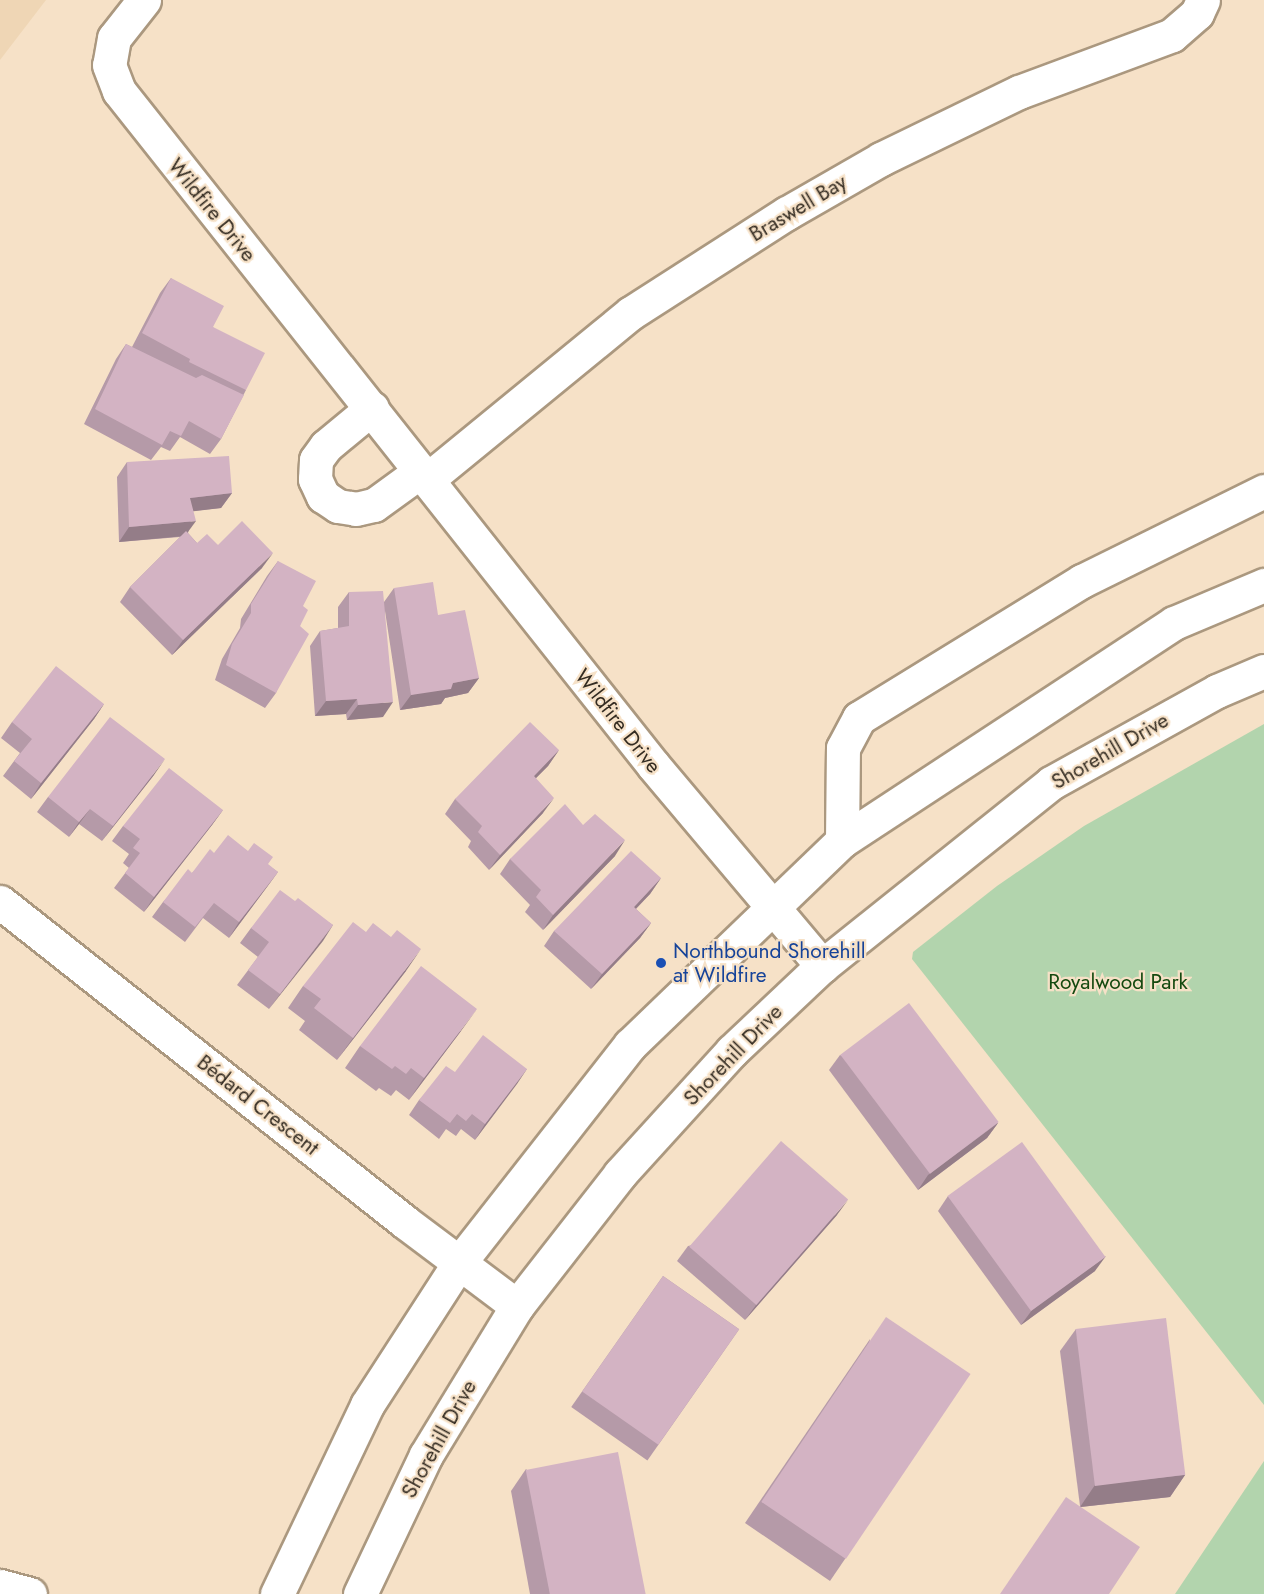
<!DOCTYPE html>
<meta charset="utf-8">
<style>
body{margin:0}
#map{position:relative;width:1264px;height:1594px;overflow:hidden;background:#f6e1c7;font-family:Jost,sans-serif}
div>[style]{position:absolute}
.built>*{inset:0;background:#efd6b5}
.green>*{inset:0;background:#b2d4ad}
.roads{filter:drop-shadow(2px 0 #ab987f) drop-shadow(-2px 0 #ab987f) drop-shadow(0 2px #ab987f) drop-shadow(0 -2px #ab987f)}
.minor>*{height:33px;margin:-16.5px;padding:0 16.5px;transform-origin:16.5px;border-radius:16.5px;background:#fff}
.wall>*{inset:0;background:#b59aa8;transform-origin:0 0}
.shaded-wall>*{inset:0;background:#947d88}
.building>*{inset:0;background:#d3b3c3;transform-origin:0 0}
.dots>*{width:16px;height:16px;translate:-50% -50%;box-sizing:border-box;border:3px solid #f6e1c7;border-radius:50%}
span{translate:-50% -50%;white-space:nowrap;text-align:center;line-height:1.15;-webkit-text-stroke:4.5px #f6e1c7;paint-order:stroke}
.street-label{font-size:21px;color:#342c22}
.transit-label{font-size:21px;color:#164399}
.left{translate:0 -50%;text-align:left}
.park-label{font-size:21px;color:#14490f}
</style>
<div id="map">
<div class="built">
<i style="clip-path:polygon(0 0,46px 0,0 60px)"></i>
</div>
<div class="green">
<i style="clip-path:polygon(1264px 724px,1264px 1405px,912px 959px,913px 952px,997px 886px,1084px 826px)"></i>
<i style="clip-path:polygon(1264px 1461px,1264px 1594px,1175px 1594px)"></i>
</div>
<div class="roads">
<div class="minor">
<i style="left:144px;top:0;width:48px;rotate:128.3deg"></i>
<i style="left:114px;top:38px;width:27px;rotate:100deg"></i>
<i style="left:109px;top:65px;width:28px;rotate:69deg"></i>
<i style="left:119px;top:91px;width:860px;rotate:51.61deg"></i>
<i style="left:653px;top:765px;width:263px;rotate:49.9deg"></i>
<i style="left:372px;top:408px;width:60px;rotate:140.4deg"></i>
<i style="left:326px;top:446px;width:17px;rotate:126deg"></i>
<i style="left:316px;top:460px;width:19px;rotate:93deg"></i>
<i style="left:315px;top:479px;width:19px;rotate:65deg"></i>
<i style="left:323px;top:496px;width:18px;rotate:34deg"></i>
<i style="left:338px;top:506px;width:18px;rotate:9deg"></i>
<i style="left:356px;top:509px;width:18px;rotate:-13deg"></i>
<i style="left:374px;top:505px;width:58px;rotate:-35.9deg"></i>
<i style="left:428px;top:479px;width:262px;rotate:-39.3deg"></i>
<i style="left:631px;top:313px;width:185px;rotate:-32.7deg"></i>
<i style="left:787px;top:213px;width:108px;rotate:-29.9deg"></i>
<i style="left:881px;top:159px;width:153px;rotate:-25.9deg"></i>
<i style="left:1019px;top:92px;width:163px;rotate:-20.4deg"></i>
<i style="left:1172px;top:35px;width:33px;rotate:-41deg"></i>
<i style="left:1197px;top:13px;width:14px;rotate:-65deg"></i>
<i style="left:842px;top:841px;width:93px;rotate:-89.4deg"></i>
<i style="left:843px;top:748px;width:34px;rotate:-62deg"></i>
<i style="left:859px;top:718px;width:262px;rotate:-31.6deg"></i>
<i style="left:1082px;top:581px;width:203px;rotate:-26.3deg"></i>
<i style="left:0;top:902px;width:516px;rotate:38.31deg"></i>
<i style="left:405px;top:1222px;width:140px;rotate:36.9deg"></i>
<i style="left:0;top:1586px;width:31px;rotate:15deg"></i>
<i style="left:277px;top:1594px;width:209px;rotate:-64.5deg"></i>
<i style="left:367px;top:1405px;width:169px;rotate:-57.1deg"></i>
<i style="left:459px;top:1263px;width:277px;rotate:-51.9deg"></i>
<i style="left:630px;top:1045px;width:294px;rotate:-43.9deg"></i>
<i style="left:842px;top:841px;width:397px;rotate:-33.3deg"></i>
<i style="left:1174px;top:623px;width:98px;rotate:-22.9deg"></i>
<i style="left:360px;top:1594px;width:154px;rotate:-64.6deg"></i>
<i style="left:426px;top:1455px;width:175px;rotate:-58.6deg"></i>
<i style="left:517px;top:1306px;width:167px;rotate:-52deg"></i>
<i style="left:620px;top:1174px;width:166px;rotate:-47.7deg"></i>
<i style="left:732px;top:1051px;width:124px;rotate:-43.4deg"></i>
<i style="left:822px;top:966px;width:293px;rotate:-38.6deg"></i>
<i style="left:1051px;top:783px;width:190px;rotate:-29deg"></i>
<i style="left:1217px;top:691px;width:51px;rotate:-23.1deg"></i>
</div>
</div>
<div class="wall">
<i style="clip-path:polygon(171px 278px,213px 327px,246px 390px,221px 439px,210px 454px,180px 437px,170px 451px,161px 447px,151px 460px,84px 424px,116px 359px,126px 344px,132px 347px,160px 293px)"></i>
<i style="clip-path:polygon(127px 462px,232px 493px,221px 508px,193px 511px,188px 533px,197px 543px,218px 545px,262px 568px,172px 655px,120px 602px,130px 587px,180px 537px,119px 542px,117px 477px)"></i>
<i style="clip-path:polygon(278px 561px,303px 606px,300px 626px,276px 693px,265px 708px,215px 680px,222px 659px,240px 628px,241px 619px,267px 576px)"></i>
<i style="clip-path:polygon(394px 588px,438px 615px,479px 678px,468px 693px,445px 698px,441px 704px,400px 710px,385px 611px,383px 717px,347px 720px,346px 714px,315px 716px,310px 646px,320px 631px,338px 628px,338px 607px,349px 592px,384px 602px)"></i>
<i style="clip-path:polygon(104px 704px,94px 719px,31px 799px,3px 776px,20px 753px,1px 738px,12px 722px)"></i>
<i style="clip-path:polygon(559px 750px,548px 766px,536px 778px,543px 813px,489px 870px,468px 847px,471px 841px,445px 814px,455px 799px)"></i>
<i style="clip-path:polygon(154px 775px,102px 841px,79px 824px,69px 837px,37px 812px,48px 797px)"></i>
<i style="clip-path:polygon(223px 810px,212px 825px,144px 912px,114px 888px,129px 868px,123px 863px,129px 854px,112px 841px,123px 826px)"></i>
<i style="clip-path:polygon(583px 825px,615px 856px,543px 930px,525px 912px,530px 905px,500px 874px,510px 859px)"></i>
<i style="clip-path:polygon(248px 851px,278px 872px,229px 938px,203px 918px,185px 942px,152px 917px,163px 902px,192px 873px,214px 853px)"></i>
<i style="clip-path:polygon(661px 878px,650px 894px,636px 909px,651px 923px,640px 938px,591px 989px,544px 946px,554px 931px)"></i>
<i style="clip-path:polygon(295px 901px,333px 925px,269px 1009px,237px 985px,258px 957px,240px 943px,251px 928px)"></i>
<i style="clip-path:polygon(406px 971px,337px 1060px,299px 1030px,305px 1021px,288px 1008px,303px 986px)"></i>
<i style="clip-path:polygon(461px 1031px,409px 1100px,396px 1090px,391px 1096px,379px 1088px,376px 1091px,345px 1068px,360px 1046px)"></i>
<i style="clip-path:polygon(840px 1055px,998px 1123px,987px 1138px,918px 1190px,829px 1070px)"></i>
<i style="clip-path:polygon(527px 1069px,475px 1140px,461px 1129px,456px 1136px,446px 1129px,439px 1139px,409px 1115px,419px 1100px,455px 1072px)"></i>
<i style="clip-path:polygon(948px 1196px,1095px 1271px,1021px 1325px,938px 1211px)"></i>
<i style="clip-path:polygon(837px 1215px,745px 1320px,677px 1261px,688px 1246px)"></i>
<i style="left:663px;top:1276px;width:93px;height:160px;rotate:35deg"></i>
<i style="clip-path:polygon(1076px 1329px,1185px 1475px,1170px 1497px,1081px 1507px,1080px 1506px,1060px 1351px)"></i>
<i style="clip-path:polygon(870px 1339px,845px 1559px,830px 1581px,745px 1523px)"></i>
<i style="clip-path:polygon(526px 1469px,645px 1594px,530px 1594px,511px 1491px)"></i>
</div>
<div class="shaded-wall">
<i style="clip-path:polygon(232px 493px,221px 508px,179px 513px,190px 498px)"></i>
<i style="clip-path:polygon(196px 521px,185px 536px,119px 542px,129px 527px)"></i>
<i style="clip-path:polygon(273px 553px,262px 568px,172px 655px,183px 640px)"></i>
<i style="clip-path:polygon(479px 678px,468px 693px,445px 698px,441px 704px,400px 710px,411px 695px,453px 683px)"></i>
<i style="clip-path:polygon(357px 699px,346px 714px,315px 716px,326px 701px)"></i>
<i style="clip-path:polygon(393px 702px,383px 717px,347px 720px,358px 705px)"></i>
<i style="clip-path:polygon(104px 704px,94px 719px,31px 799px,41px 783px)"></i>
<i style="clip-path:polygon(559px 750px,548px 766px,523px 791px,534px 776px)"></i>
<i style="clip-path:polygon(165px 759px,154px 775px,102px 841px,113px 826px)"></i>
<i style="clip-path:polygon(554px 798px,543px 813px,489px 870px,500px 855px)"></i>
<i style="clip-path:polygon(90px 809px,79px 824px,69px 837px,79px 822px)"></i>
<i style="clip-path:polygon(223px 810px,212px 825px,144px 912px,154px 897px)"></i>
<i style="clip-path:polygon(625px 840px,615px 856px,543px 930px,553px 915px)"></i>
<i style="clip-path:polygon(278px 872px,267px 887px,229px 938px,239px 922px)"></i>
<i style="clip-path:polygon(661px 878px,650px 894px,623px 922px,634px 907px)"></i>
<i style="clip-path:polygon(651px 923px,640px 938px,591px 989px,602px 974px)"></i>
<i style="clip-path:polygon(333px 925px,323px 941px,269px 1009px,280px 994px)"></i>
<i style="clip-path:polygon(421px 949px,406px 971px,337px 1060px,353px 1038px)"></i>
<i style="clip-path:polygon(477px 1009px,461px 1031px,409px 1100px,424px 1078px)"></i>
<i style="clip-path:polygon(527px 1069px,517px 1084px,475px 1140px,485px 1124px)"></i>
<i style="clip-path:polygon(998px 1123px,987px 1138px,918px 1190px,928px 1175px)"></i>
<i style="clip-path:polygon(848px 1200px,837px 1215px,745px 1320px,756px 1305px)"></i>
<i style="clip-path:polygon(1106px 1256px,1095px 1271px,1021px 1325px,1032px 1310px)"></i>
<i style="clip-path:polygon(1185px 1475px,1170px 1497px,1080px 1507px,1095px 1485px)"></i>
</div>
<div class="building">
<i style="clip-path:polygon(171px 278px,224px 306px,213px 327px,265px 353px,246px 390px,189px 362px,190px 359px,142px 333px)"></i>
<i style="clip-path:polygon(126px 344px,196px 378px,202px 375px,244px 395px,221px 439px,189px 421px,181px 436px,170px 431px,162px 445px,95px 409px)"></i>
<i style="clip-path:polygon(229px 456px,232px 493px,190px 498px,196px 521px,129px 527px,127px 462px)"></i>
<i style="clip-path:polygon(242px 521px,273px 553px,183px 640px,130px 587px,186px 531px,197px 543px,207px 534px,218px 545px)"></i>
<i style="clip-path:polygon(278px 561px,316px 581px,303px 606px,308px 610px,300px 626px,309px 634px,276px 693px,226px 665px,232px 644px,251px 613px,251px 604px)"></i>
<i style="clip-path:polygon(433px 582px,438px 615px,465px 610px,479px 678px,453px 683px,451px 689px,411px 695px,394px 588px)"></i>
<i style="clip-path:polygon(383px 591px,393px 702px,358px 705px,357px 699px,326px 701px,320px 631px,349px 626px,349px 592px)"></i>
<i style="clip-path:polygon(56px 666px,104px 704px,41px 783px,14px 761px,32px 739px,12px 722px)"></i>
<i style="clip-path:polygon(110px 717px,165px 759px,113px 826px,90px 809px,79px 822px,48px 797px)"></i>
<i style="clip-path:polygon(530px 722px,559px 750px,534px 776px,554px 798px,500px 855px,478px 832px,482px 826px,455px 799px)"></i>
<i style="clip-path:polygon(169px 768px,223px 810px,154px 897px,125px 873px,140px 853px,133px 848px,140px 839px,123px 826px)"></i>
<i style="clip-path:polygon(565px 804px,583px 825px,595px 814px,625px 840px,553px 915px,536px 897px,541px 890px,510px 859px)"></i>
<i style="clip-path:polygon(228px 835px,248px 851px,254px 843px,273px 857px,268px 864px,278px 872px,239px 922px,214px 903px,195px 927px,163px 902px,188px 869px,192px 873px,210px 849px,214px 853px)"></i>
<i style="clip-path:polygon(631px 851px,661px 878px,634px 907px,651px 923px,602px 974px,554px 931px)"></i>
<i style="clip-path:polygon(280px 890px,295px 901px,298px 898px,333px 925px,280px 994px,248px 970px,269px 942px,251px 928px)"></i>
<i style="clip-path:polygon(353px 922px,366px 932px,373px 923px,391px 937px,397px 930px,421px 949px,353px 1038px,314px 1008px,321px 999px,303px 986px)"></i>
<i style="clip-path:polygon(421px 966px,477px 1009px,424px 1078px,411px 1068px,406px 1074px,395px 1066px,392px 1069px,360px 1046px)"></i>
<i style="left:909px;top:1003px;width:149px;height:86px;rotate:53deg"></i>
<i style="clip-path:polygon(483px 1035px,527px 1069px,485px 1124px,472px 1114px,466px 1121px,457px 1114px,450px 1123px,419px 1100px,446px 1066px,455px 1072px)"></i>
<i style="left:781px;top:1141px;width:89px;height:140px;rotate:41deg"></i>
<i style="left:1022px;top:1142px;width:142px;height:92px;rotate:54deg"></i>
<i style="left:663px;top:1276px;width:93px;height:141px;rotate:35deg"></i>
<i style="left:886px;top:1317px;width:102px;height:223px;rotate:34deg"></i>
<i style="left:1166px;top:1318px;width:158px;height:91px;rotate:83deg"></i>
<i style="left:618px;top:1452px;width:145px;height:94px;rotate:79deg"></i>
<i style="clip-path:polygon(1066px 1497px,1140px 1547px,1109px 1594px,1000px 1594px)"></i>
</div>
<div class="dots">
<i style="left:661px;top:963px;background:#1a4fb4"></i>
</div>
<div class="street-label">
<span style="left:798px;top:208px;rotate:-31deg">Braswell Bay</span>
<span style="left:212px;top:210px;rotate:51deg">Wildfire Drive</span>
<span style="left:618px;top:721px;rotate:52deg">Wildfire Drive</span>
<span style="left:1110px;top:751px;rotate:-30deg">Shorehill Drive</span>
<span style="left:733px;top:1055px;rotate:-46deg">Shorehill Drive</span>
<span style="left:258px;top:1105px;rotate:38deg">Bédard Crescent</span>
<span style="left:439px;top:1439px;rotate:-61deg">Shorehill Drive</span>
</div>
<div class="transit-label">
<span class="left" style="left:673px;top:963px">Northbound Shorehill<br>at Wildfire</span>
</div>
<div class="park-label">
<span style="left:1118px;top:982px">Royalwood Park</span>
</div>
</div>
